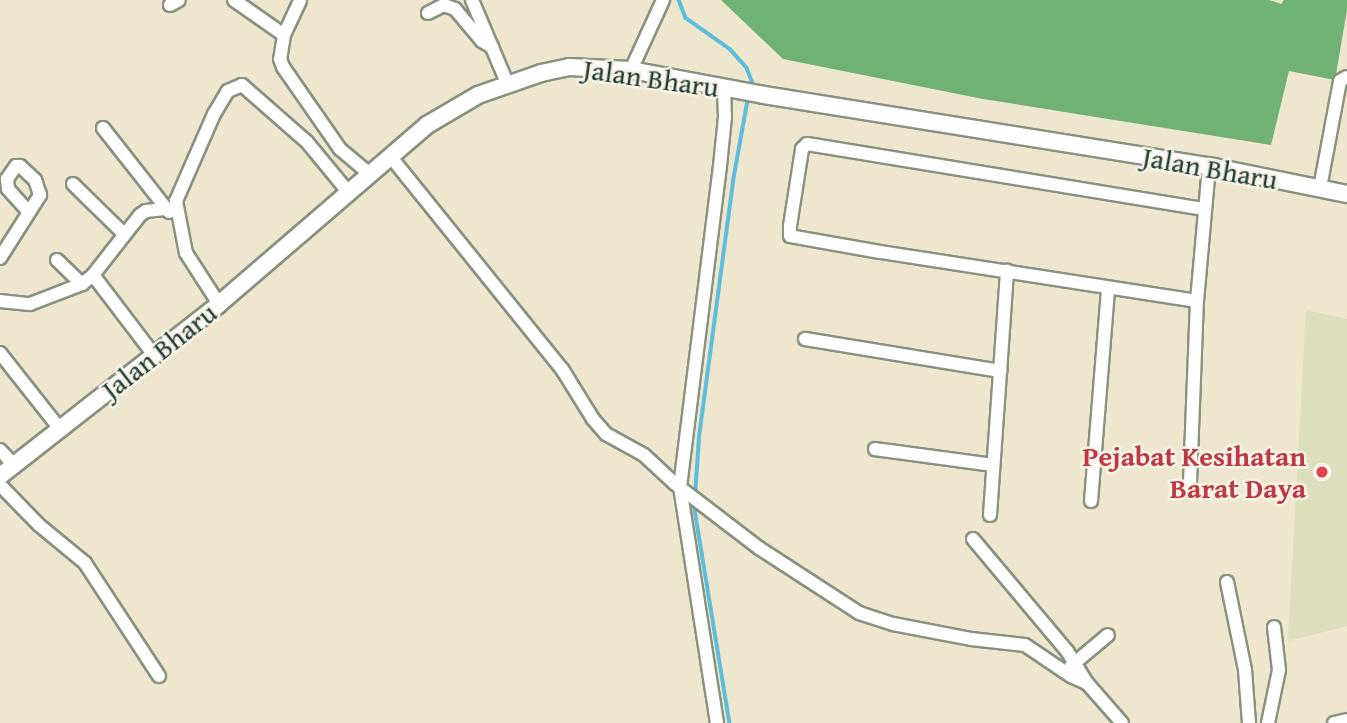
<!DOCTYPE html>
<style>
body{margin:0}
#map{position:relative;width:1347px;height:723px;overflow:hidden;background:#efe7cd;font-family:"Gentium Book Plus",serif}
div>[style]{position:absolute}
.built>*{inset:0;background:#dcdebc}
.forest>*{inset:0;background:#70b174}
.stream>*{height:3.5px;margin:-1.75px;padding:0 1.75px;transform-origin:1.75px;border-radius:1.75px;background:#5dbddb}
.roads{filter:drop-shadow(2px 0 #879280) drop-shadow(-2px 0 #879280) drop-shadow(0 2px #879280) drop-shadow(0 -2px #879280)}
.minor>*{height:12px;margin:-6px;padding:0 6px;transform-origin:6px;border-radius:6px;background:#fff}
.major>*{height:16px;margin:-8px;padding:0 8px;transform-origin:8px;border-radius:8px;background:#fff}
.dots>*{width:19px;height:19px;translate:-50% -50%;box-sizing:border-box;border:4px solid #f7f3e8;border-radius:50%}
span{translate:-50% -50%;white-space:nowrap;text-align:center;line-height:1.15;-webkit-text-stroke:5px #f7f3e8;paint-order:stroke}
.street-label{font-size:28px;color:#1f3d34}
.health-label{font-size:28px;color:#be3a42;font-weight:700}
.right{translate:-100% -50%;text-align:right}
</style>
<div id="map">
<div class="built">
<i style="clip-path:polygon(1306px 310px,1347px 319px,1347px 626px,1288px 641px)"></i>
</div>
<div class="forest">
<i style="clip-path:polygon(721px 0,1269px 0,1281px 4px,1284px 0,1347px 0,1347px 10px,1335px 80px,1289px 71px,1271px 145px,983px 99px,783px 59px)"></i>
</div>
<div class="stream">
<i style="left:679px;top:0;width:19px;rotate:69deg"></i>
<i style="left:686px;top:18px;width:54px;rotate:35.2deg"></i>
<i style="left:730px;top:49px;width:25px;rotate:48deg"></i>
<i style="left:747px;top:68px;width:14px;rotate:69deg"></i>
<i style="left:752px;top:81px;width:6px;rotate:99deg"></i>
<i style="left:695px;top:496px;width:59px;rotate:-86.1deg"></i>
<i style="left:699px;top:437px;width:258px;rotate:-82.4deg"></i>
<i style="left:733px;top:181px;width:84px;rotate:-79.8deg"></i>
<i style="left:694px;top:504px;width:222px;rotate:80.7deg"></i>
</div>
<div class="roads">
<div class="minor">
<i style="left:234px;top:0;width:61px;rotate:35deg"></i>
<i style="left:284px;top:35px;width:24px;rotate:99deg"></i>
<i style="left:280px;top:59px;width:9px;rotate:69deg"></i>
<i style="left:283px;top:67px;width:100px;rotate:55.2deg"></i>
<i style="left:340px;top:149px;width:39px;rotate:40deg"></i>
<i style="left:472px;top:0;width:90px;rotate:67.1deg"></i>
<i style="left:170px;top:5px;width:10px;rotate:-29deg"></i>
<i style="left:428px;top:13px;width:18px;rotate:-27deg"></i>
<i style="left:444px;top:5px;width:12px;rotate:20deg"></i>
<i style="left:455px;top:9px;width:42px;rotate:49.8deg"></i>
<i style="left:482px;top:41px;width:12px;rotate:31deg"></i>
<i style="left:284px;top:35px;width:38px;rotate:-65deg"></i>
<i style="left:631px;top:70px;width:77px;rotate:-65.4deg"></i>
<i style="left:103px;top:128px;width:107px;rotate:51.8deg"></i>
<i style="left:390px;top:156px;width:274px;rotate:51.1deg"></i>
<i style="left:562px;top:369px;width:59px;rotate:58.2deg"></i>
<i style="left:593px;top:419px;width:20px;rotate:49deg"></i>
<i style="left:606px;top:434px;width:43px;rotate:28.9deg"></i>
<i style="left:644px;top:455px;width:41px;rotate:43deg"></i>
<i style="left:674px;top:483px;width:107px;rotate:37.4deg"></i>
<i style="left:759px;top:548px;width:119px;rotate:33deg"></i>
<i style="left:859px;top:613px;width:36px;rotate:18deg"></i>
<i style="left:893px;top:624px;width:79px;rotate:10.9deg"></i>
<i style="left:971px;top:639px;width:54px;rotate:6.3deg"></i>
<i style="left:1025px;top:645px;width:55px;rotate:34deg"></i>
<i style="left:1071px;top:676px;width:17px;rotate:24deg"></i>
<i style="left:73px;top:184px;width:71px;rotate:44.4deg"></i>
<i style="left:1320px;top:188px;width:109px;rotate:-79.4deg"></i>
<i style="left:1340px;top:81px;width:8px;rotate:-30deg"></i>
<i style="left:0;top:258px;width:75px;rotate:-57.6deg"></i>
<i style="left:40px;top:195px;width:16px;rotate:-108deg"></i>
<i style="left:35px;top:180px;width:21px;rotate:-137deg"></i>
<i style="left:20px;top:166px;width:4px;rotate:180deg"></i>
<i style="left:16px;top:166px;width:16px;rotate:125deg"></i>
<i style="left:7px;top:179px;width:10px;rotate:84deg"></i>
<i style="left:8px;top:189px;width:30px;rotate:48deg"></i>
<i style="left:57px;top:260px;width:35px;rotate:44deg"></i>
<i style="left:93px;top:275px;width:101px;rotate:52.7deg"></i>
<i style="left:0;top:301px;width:30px;rotate:6deg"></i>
<i style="left:30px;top:304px;width:56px;rotate:-21deg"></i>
<i style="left:82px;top:284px;width:14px;rotate:-39deg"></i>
<i style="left:93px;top:275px;width:76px;rotate:-51.9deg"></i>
<i style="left:140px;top:215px;width:7px;rotate:-34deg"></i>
<i style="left:146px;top:211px;width:19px;rotate:-6deg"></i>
<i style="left:1197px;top:301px;width:321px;rotate:-171.2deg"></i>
<i style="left:880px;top:252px;width:91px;rotate:-169.9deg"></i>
<i style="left:790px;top:236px;width:10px;rotate:-90deg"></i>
<i style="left:790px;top:226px;width:78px;rotate:-81.1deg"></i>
<i style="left:802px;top:149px;width:7px;rotate:-45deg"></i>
<i style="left:807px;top:144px;width:401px;rotate:9.3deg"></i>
<i style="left:219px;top:304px;width:61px;rotate:-122.9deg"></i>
<i style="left:186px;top:253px;width:53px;rotate:-100.9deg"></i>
<i style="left:176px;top:201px;width:95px;rotate:-66.4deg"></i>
<i style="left:214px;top:114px;width:27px;rotate:-59deg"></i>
<i style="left:228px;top:91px;width:15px;rotate:-23deg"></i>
<i style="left:242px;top:85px;width:86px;rotate:41.2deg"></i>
<i style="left:307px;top:142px;width:66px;rotate:50.5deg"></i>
<i style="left:805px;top:339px;width:198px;rotate:9.3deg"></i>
<i style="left:0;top:353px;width:97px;rotate:51.7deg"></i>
<i style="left:875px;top:449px;width:119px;rotate:7.7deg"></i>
<i style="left:0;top:450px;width:21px;rotate:47deg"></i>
<i style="left:1190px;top:482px;width:181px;rotate:-87.8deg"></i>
<i style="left:1197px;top:301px;width:136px;rotate:-84.9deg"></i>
<i style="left:0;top:485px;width:56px;rotate:45.7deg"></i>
<i style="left:39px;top:525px;width:60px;rotate:39.6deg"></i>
<i style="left:85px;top:563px;width:135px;rotate:56.8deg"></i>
<i style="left:1091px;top:501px;width:213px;rotate:-85.4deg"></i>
<i style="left:990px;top:515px;width:245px;rotate:-86deg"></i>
<i style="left:973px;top:539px;width:146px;rotate:50deg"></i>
<i style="left:1067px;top:651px;width:38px;rotate:58deg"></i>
<i style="left:1087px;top:683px;width:53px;rotate:48.8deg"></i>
<i style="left:1227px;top:582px;width:90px;rotate:78.4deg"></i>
<i style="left:1245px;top:670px;width:53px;rotate:85.7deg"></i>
<i style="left:1071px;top:666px;width:48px;rotate:-40deg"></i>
<i style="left:717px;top:723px;width:239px;rotate:-98.9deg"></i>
<i style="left:680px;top:487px;width:323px;rotate:-82.9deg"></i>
<i style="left:720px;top:166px;width:49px;rotate:-84.2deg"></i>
<i style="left:725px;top:117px;width:30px;rotate:-92deg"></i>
<i style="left:1268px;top:723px;width:54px;rotate:-78.3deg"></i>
<i style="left:1279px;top:670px;width:43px;rotate:-96.6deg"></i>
<i style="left:1334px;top:723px;width:13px;rotate:-13deg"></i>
</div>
<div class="major">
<i style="left:0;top:476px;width:278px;rotate:-38.1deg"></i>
<i style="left:219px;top:304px;width:274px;rotate:-40.7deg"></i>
<i style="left:427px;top:125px;width:59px;rotate:-30.5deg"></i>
<i style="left:478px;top:95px;width:67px;rotate:-19.2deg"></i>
<i style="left:541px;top:73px;width:29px;rotate:-12deg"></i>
<i style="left:569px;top:67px;width:62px;rotate:2.8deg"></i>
<i style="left:631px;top:70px;width:135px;rotate:10.6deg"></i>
<i style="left:764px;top:95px;width:451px;rotate:9.1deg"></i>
<i style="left:1209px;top:166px;width:141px;rotate:11.5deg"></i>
</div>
</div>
<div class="dots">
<i style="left:1322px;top:472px;background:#e0444e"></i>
</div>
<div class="street-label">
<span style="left:651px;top:78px;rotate:8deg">Jalan Bharu</span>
<span style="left:1210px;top:168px;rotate:10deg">Jalan Bharu</span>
<span style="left:159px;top:351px;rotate:-38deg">Jalan Bharu</span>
</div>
<div class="health-label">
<span class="right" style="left:1306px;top:472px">Pejabat Kesihatan<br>Barat Daya</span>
</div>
</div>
